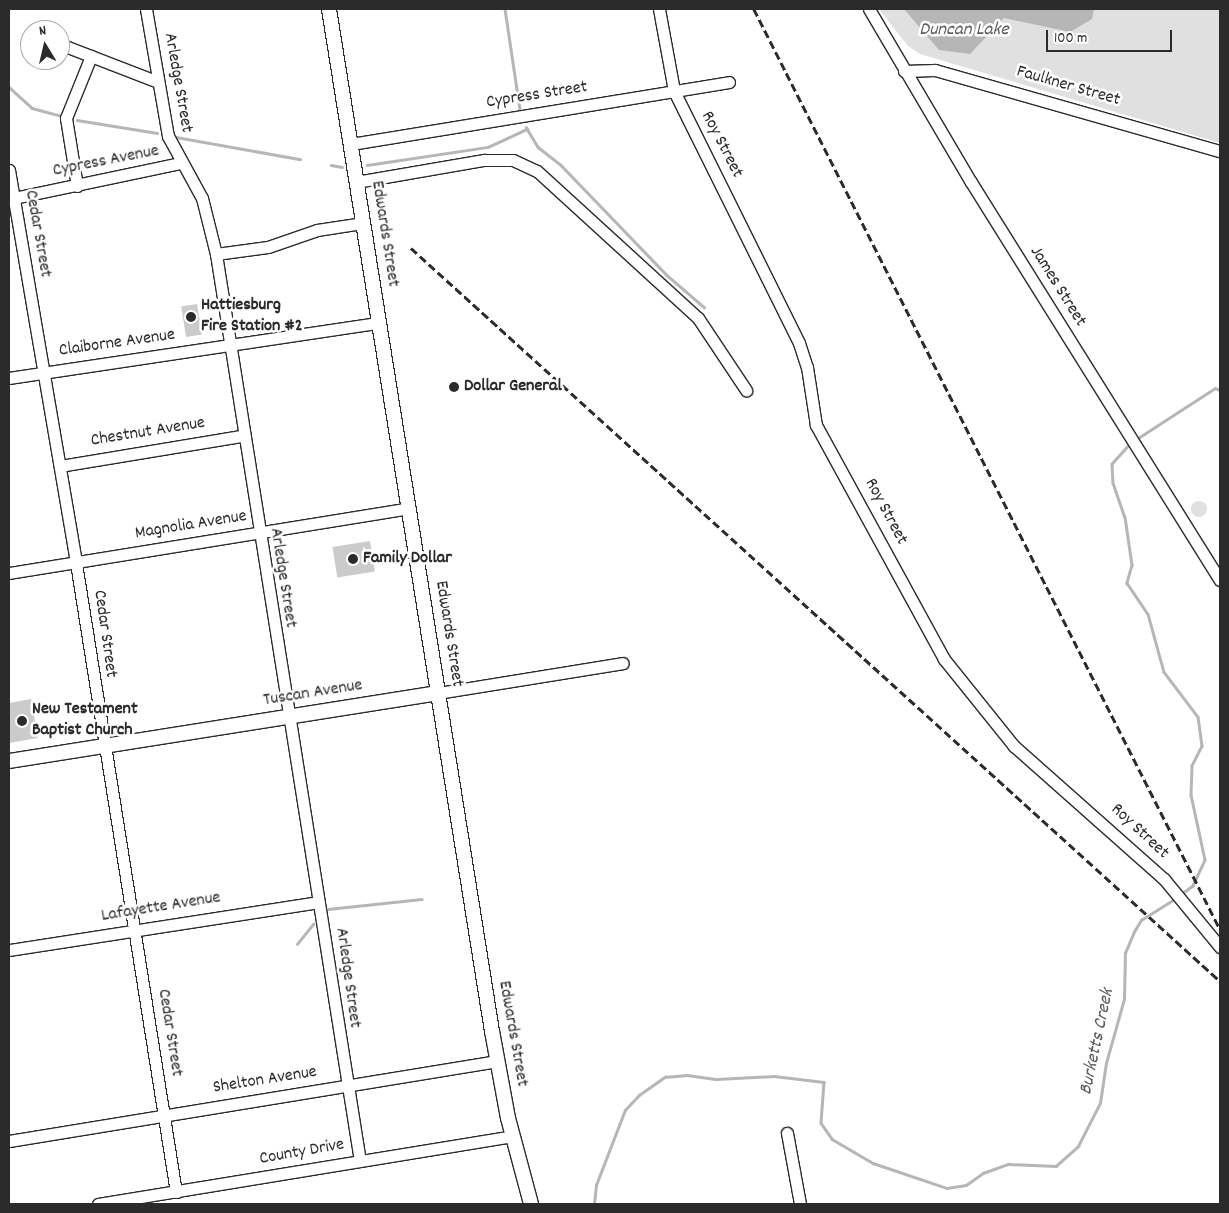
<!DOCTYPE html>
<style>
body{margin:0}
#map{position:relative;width:1229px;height:1213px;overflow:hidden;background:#fff;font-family:Dekko,sans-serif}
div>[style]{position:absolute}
.green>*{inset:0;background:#e0e0e0}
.round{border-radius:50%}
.water>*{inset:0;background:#b6b6b6}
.stream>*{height:2.5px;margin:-1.25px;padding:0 1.25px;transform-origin:1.25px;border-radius:1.25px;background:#b6b6b6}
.building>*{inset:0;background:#cbcbcb;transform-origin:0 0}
.roads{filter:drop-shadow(1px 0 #2b2b2b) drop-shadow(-1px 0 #2b2b2b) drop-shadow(0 1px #2b2b2b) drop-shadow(0 -1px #2b2b2b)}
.minor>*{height:11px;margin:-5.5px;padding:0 5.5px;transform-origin:5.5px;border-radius:5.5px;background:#fff}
.major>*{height:14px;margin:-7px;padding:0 7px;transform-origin:7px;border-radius:7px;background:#fff}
.rail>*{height:2.5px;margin-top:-1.25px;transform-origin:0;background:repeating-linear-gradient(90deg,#2b2b2b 0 8px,transparent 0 12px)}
.dots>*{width:14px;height:14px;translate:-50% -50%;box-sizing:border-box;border:2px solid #fff;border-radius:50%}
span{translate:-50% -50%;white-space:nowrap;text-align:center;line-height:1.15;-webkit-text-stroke:5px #fff;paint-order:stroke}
.street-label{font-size:18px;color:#2b2b2b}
.poi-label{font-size:18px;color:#2b2b2b;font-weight:700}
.left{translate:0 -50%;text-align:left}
.water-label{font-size:19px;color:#5c5c5c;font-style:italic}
.frame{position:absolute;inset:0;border:10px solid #2b2b2b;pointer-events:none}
.north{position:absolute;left:20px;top:20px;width:50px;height:50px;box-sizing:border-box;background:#fff;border:1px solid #aaa;border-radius:50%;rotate:351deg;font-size:14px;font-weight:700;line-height:20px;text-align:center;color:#2b2b2b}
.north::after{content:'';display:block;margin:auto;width:18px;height:22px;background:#2b2b2b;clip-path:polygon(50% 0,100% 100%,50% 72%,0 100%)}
.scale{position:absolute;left:1046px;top:30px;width:126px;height:22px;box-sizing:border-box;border:2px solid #2b2b2b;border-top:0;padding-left:6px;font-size:15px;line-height:18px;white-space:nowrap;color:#2b2b2b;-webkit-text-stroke:4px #fff;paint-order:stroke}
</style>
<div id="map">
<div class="green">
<i style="clip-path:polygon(879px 9px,1220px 9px,1220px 143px,920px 54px,908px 46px)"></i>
<i class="round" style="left:1191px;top:501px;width:16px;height:16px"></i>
</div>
<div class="water">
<i style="clip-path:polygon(904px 9px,1094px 9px,1092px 19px,1070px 32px,1004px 18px,970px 54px,939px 50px)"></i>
</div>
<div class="stream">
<i style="left:505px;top:9px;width:101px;rotate:81.5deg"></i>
<i style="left:9px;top:87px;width:31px;rotate:42deg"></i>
<i style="left:32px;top:108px;width:28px;rotate:15deg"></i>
<i style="left:77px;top:120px;width:81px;rotate:9.2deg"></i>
<i style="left:526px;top:127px;width:23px;rotate:59deg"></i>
<i style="left:538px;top:147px;width:29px;rotate:38deg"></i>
<i style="left:561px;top:165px;width:154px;rotate:46.1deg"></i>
<i style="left:668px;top:276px;width:48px;rotate:40.7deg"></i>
<i style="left:176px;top:137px;width:126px;rotate:10.1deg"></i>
<i style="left:331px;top:165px;width:11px;rotate:10deg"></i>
<i style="left:367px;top:165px;width:122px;rotate:-8.5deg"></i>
<i style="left:488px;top:147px;width:43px;rotate:-24.8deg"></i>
<i style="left:1135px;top:440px;width:95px;rotate:-33deg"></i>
<i style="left:1215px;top:388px;width:5px;rotate:22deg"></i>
<i style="left:1131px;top:443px;width:28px;rotate:132deg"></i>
<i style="left:1112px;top:464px;width:19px;rotate:87deg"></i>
<i style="left:1113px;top:483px;width:36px;rotate:71deg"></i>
<i style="left:1125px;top:517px;width:49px;rotate:81.7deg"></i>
<i style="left:1132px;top:565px;width:19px;rotate:106deg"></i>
<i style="left:1127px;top:583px;width:37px;rotate:56deg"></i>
<i style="left:1148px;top:614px;width:60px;rotate:74.6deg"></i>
<i style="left:1164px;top:672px;width:56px;rotate:52.9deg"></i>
<i style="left:1198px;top:717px;width:29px;rotate:82deg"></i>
<i style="left:1202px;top:746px;width:22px;rotate:117deg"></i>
<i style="left:1192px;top:766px;width:29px;rotate:92deg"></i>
<i style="left:1191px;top:795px;width:66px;rotate:77.8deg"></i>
<i style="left:1205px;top:860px;width:29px;rotate:115deg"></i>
<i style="left:1193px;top:886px;width:14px;rotate:144deg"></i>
<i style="left:328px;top:909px;width:94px;rotate:-6.1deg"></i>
<i style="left:297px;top:944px;width:26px;rotate:-51deg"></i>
<i style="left:594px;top:1204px;width:19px;rotate:-84deg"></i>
<i style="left:596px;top:1185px;width:80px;rotate:-68.9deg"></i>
<i style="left:625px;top:1110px;width:21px;rotate:-47deg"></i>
<i style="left:639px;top:1095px;width:32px;rotate:-35deg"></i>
<i style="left:665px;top:1077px;width:22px;rotate:-5deg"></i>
<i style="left:687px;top:1075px;width:30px;rotate:8deg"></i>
<i style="left:717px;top:1079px;width:57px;rotate:-3deg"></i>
<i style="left:774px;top:1076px;width:50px;rotate:6.8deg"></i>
<i style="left:824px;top:1082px;width:41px;rotate:94.2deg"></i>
<i style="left:821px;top:1123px;width:19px;rotate:55deg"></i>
<i style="left:832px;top:1139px;width:48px;rotate:30.3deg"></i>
<i style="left:873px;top:1163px;width:78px;rotate:18.7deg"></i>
<i style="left:947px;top:1188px;width:19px;rotate:-9deg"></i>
<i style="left:966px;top:1185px;width:21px;rotate:-35deg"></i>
<i style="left:983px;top:1173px;width:27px;rotate:-20deg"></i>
<i style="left:1008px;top:1164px;width:48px;rotate:2.4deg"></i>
<i style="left:1056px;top:1166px;width:30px;rotate:-42deg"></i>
<i style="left:1078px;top:1146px;width:48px;rotate:-62.9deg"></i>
<i style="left:1100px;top:1103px;width:40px;rotate:-81.5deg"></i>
<i style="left:1106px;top:1063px;width:66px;rotate:-74.3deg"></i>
<i style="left:1124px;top:999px;width:46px;rotate:-88.8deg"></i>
<i style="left:1125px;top:953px;width:25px;rotate:-67deg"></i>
<i style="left:1135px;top:930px;width:12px;rotate:-59deg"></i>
<i style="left:1141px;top:920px;width:40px;rotate:-32deg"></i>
</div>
<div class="building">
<i style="left:197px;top:304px;width:31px;height:16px;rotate:81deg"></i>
<i style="left:370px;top:541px;width:31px;height:38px;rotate:81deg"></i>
<i style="clip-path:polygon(31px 699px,38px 738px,9px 743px,9px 703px)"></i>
</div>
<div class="roads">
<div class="minor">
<i style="left:146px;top:9px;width:129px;rotate:80.2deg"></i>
<i style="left:168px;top:136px;width:71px;rotate:61.3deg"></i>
<i style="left:202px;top:198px;width:58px;rotate:76deg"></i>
<i style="left:216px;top:254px;width:918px;rotate:80.98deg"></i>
<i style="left:659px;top:9px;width:83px;rotate:79.6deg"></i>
<i style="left:674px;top:91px;width:281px;rotate:63.6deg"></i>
<i style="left:799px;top:343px;width:25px;rotate:72deg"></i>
<i style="left:807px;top:367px;width:59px;rotate:81.2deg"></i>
<i style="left:816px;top:425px;width:267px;rotate:61.3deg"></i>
<i style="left:944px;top:659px;width:112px;rotate:51.2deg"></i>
<i style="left:1014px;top:746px;width:200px;rotate:41.6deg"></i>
<i style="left:1164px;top:879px;width:88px;rotate:50.5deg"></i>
<i style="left:869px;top:9px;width:201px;rotate:59.5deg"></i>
<i style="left:971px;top:182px;width:469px;rotate:58deg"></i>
<i style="left:60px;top:44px;width:105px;rotate:21.2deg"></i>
<i style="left:904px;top:71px;width:31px;rotate:-2deg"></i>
<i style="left:935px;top:70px;width:296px;rotate:15.9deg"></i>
<i style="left:351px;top:144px;width:383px;rotate:-9.3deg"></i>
<i style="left:9px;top:170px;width:399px;rotate:80.3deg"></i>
<i style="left:76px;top:563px;width:637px;rotate:80.97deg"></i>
<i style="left:356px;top:182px;width:130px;rotate:-9.8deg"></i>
<i style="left:484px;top:160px;width:29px"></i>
<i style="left:513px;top:160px;width:26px;rotate:25deg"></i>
<i style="left:537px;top:171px;width:218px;rotate:42.4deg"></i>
<i style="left:698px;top:318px;width:87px;rotate:56.3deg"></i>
<i style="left:77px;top:186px;width:69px;rotate:-99.2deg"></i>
<i style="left:66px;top:118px;width:67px;rotate:-68deg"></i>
<i style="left:9px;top:199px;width:175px;rotate:-11.9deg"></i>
<i style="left:216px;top:254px;width:52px;rotate:-7.7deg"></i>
<i style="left:268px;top:247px;width:52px;rotate:-19.1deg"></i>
<i style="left:317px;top:230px;width:47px;rotate:-8.7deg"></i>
<i style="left:9px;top:378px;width:374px;rotate:-8.5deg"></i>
<i style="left:60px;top:466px;width:184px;rotate:-9.4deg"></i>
<i style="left:9px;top:573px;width:405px;rotate:-9.2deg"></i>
<i style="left:438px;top:693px;width:187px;rotate:-9.2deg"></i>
<i style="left:9px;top:950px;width:313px;rotate:-8.8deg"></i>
<i style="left:787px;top:1133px;width:72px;rotate:79.6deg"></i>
<i style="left:9px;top:1141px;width:495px;rotate:-9.3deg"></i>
<i style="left:98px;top:1204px;width:420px;rotate:-9.3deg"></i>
</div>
<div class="major">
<i style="left:329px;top:9px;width:1035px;rotate:80.94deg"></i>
<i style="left:492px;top:1031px;width:88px;rotate:79.6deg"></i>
<i style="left:508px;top:1118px;width:89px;rotate:75deg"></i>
<i style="left:9px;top:761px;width:434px;rotate:-9deg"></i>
</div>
</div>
<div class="rail">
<i style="left:754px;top:9px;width:1031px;rotate:63.14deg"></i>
<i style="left:411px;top:248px;width:1092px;rotate:42.18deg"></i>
</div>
<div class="dots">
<i style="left:191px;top:317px;background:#2b2b2b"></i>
<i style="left:454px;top:387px;background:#2b2b2b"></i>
<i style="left:353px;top:559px;background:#2b2b2b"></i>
<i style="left:22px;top:721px;background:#2b2b2b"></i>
</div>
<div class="street-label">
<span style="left:177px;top:83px;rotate:80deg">Arledge Street</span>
<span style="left:1068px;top:87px;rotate:16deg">Faulkner Street</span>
<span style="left:537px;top:96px;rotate:-9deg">Cypress Street</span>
<span style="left:721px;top:145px;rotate:63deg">Roy Street</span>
<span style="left:106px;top:162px;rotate:-11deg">Cypress Avenue</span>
<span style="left:37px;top:234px;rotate:80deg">Cedar Street</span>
<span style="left:384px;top:234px;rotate:81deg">Edwards Street</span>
<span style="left:1057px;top:287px;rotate:58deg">James Street</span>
<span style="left:117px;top:344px;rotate:-8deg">Claiborne Avenue</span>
<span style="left:148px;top:433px;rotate:-9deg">Chestnut Avenue</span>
<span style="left:885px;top:512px;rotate:62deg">Roy Street</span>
<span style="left:191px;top:526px;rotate:-9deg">Magnolia Avenue</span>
<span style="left:282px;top:578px;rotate:81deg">Arledge Street</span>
<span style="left:104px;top:634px;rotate:82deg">Cedar Street</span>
<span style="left:448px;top:634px;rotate:81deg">Edwards Street</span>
<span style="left:313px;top:694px;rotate:-9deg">Tuscan Avenue</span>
<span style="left:1139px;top:832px;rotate:43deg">Roy Street</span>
<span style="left:161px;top:908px;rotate:-9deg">Lafayette Avenue</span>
<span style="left:347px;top:978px;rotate:82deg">Arledge Street</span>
<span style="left:169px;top:1033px;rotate:81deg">Cedar Street</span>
<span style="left:512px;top:1034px;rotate:80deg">Edwards Street</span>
<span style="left:265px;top:1081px;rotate:-9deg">Shelton Avenue</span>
<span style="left:302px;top:1153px;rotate:-10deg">County Drive</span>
</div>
<div class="poi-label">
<span class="left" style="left:201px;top:317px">Hattiesburg<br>Fire Station #2</span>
<span class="left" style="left:464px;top:387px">Dollar General</span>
<span class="left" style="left:363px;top:559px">Family Dollar</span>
<span class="left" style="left:32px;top:721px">New Testament<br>Baptist Church</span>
</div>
<div class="water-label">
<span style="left:964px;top:31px">Duncan Lake</span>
<span style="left:1098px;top:1042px;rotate:-78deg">Burketts Creek</span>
</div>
<div class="frame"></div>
<div class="north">N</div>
<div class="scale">100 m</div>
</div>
